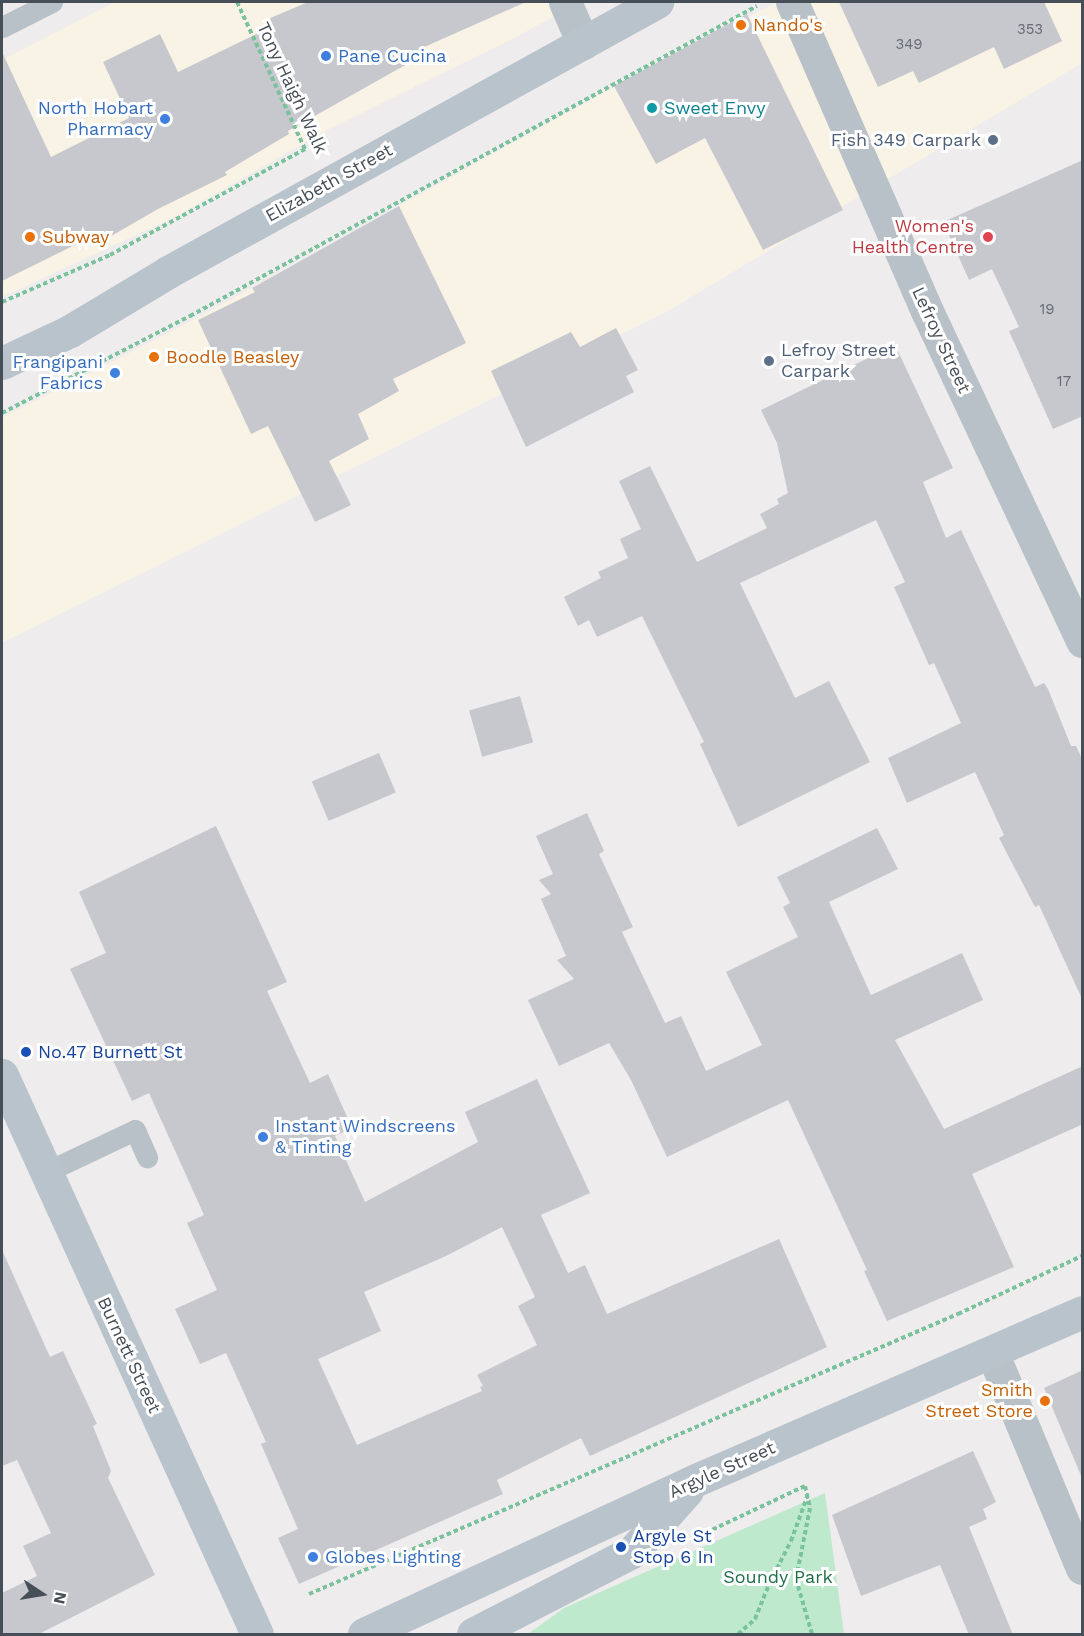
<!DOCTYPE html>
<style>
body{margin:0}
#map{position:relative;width:1084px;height:1636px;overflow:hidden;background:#eeecec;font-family:"Work Sans",sans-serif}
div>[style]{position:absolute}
.commercial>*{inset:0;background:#f9f3e5}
.green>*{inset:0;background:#bee9cd}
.building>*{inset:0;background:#c7c8ce;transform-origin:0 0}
.path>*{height:4px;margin-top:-2px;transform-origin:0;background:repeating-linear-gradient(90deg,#7ac29d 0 4.5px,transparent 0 7.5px)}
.lane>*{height:21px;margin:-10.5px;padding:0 10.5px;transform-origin:10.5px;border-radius:10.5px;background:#b8c1c7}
.street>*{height:33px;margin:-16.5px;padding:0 16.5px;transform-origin:16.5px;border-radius:16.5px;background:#b8c1c7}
.secondary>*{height:33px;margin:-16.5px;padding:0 16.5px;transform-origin:16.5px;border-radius:16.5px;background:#b9c3cc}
.dots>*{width:16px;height:16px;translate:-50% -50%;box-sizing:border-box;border:3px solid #fff;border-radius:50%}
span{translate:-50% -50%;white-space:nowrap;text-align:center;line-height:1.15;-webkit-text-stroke:6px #fff;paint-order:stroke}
.number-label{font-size:15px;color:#666d75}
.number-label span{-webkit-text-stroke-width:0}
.food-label{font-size:18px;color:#c56008}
.left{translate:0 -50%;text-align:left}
.right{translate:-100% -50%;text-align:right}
.shop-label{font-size:18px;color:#366cbe}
.street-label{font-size:18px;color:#464f57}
.culture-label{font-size:18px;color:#0d838f}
.service-label{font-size:18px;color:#4e5e75}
.health-label{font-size:18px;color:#be3a42}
.transit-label{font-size:18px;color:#164399}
.park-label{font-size:18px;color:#206f46}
.frame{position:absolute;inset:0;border:3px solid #464f57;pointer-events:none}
.north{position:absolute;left:12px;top:1564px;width:60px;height:60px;-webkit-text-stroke:4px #fff;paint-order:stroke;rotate:102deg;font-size:16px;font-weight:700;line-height:24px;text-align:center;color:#464f57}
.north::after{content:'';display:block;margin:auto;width:21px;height:27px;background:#464f57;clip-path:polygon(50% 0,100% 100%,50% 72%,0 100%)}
</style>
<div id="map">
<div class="commercial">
<i style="clip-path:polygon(115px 2px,581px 2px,514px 38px,323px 132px,175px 217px,2px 297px,2px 60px)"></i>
<i style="clip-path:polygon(777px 2px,1082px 2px,1082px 63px,668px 311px,2px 643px,2px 418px,197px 318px,601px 94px)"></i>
</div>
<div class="green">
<i style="clip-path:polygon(825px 1493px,844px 1634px,528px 1634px,564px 1608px)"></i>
</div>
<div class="building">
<i style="clip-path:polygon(308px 2px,526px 2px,413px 52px,416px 59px,288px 131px,289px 134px,225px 172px,227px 175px,158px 209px,94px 246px,89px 238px,2px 281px,2px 52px,51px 157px,129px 118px,103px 62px,160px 34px,178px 72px,271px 27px,268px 19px)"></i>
<i style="clip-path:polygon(839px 2px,1044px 2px,1062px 41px,1004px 69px,994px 47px,919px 83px,913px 71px,878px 87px)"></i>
<i style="clip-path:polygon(747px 14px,843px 210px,763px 250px,705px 138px,656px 164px,614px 86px)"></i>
<i style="clip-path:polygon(1083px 160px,1083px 416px,1053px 429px,1009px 331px,1019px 327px,992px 269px,969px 280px,943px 222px)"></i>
<i style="clip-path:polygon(399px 206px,466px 343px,393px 379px,399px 391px,358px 414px,369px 439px,329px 461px,351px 505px,315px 522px,268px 426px,251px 434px,198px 320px,255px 292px,252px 288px)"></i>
<i style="clip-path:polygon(616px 328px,638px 370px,626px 376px,634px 392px,526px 447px,491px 371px,571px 332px,580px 347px)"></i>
<i style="clip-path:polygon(895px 345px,953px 468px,923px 482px,946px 538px,961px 530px,1035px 687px,1044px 683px,1048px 689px,1071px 746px,1076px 746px,1083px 761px,1083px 1001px,1039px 905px,1035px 907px,999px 838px,1004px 835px,975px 772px,907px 803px,888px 758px,961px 723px,934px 663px,929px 665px,894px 587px,905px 582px,876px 520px,740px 583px,795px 698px,829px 681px,870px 762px,738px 827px,700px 744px,704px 742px,642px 616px,597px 637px,589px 620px,578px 626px,564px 597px,601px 578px,598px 572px,628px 558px,620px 539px,641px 529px,619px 481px,650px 466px,697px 562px,767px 528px,760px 514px,779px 504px,777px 499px,788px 493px,777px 443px,761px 410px)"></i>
<i style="left:520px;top:696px;width:48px;height:53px;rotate:74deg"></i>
<i style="left:379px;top:753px;width:43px;height:73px;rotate:67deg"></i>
<i style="clip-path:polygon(587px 813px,604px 851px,599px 854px,633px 927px,622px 932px,665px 1023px,681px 1016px,706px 1071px,762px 1045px,726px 972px,798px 937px,783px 907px,790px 903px,777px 877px,877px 828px,898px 869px,829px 902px,871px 995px,962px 953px,983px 1000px,895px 1040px,944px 1129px,1083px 1066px,1083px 1124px,972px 1174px,1014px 1267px,887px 1321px,864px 1271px,867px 1270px,788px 1100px,667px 1157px,631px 1080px,609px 1043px,559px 1066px,528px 1000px,574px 979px,557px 960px,566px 956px,541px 899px,551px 894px,539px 880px,553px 874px,536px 836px)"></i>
<i style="clip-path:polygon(evenodd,216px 826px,287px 982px,267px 991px,310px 1083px,328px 1074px,352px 1128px,335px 1136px,365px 1202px,478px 1142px,465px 1112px,537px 1079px,590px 1193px,541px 1215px,568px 1273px,585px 1265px,607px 1314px,779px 1239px,827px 1347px,590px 1456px,581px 1438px,497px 1480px,503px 1494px,299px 1584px,278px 1538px,298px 1529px,261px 1444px,266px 1442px,226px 1353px,200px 1364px,175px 1309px,217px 1290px,187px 1223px,204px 1215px,149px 1093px,132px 1101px,70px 969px,106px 953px,79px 892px,216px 826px,502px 1227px,535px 1297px,518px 1306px,537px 1345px,477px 1375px,483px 1386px,480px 1387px,482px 1391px,357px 1445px,318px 1359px,381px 1331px,364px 1292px,446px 1256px,502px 1227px)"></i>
<i style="clip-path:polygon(2px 1250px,50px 1357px,63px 1351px,97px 1424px,93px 1426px,111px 1471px,108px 1478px,155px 1575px,37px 1635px,2px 1635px,2px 1593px,37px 1576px,23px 1546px,51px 1533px,17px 1460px,2px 1466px)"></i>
<i style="clip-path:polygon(1083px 1370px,1082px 1478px,1044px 1388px)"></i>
<i style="clip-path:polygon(973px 1451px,996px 1502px,983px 1509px,987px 1519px,969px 1527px,1013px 1635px,969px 1635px,940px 1565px,861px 1596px,832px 1515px)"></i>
</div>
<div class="path">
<i style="left:237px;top:2px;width:164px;rotate:65.2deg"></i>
<i style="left:2px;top:302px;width:118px;rotate:-23.5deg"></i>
<i style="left:110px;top:255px;width:222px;rotate:-28.5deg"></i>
<i style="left:2px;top:413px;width:212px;rotate:-27.3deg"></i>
<i style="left:190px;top:316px;width:646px;rotate:-28.67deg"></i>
<i style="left:699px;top:1536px;width:117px;rotate:-25.3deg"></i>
<i style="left:805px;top:1486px;width:23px;rotate:77deg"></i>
<i style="left:810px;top:1508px;width:72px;rotate:101.2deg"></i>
<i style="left:796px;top:1579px;width:57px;rotate:73.8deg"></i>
<i style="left:309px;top:1594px;width:707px;rotate:-23.34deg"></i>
<i style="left:958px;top:1314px;width:137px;rotate:-25.1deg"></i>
<i style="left:738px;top:1634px;width:23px;rotate:-41deg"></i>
<i style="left:755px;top:1619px;width:40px;rotate:-68deg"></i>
<i style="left:770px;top:1582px;width:46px;rotate:-62.9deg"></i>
<i style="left:791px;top:1541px;width:47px;rotate:-70deg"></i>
</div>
<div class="lane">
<i style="left:2px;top:27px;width:56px;rotate:-26.6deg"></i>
<i style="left:46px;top:1172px;width:98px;rotate:-25.3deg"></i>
<i style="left:135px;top:1130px;width:30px;rotate:66deg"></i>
</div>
<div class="street">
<i style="left:565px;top:2px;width:45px;rotate:66.3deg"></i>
<i style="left:792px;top:2px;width:337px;rotate:66.4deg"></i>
<i style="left:927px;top:311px;width:365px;rotate:64.8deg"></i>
<i style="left:992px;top:1352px;width:234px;rotate:67.4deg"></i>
</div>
<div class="secondary">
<i style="left:2px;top:363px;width:75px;rotate:-25.2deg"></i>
<i style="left:70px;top:331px;width:114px;rotate:-31deg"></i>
<i style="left:168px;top:272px;width:559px;rotate:-28.91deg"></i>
<i style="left:2px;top:1075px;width:614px;rotate:65.48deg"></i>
<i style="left:364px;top:1634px;width:366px;rotate:-24.9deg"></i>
<i style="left:696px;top:1480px;width:421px;rotate:-23.5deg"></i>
<i style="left:473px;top:1634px;width:179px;rotate:-27.3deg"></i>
<i style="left:632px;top:1552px;width:82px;rotate:-48deg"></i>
</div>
<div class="dots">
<i style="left:741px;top:25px;background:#e8710a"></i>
<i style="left:326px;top:56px;background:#3f7fe0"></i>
<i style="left:652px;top:108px;background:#0f9aa8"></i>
<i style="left:165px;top:119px;background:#3f7fe0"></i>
<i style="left:993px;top:140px;background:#5c6f8a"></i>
<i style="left:30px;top:237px;background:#e8710a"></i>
<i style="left:988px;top:237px;background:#e0444e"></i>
<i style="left:154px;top:357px;background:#e8710a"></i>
<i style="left:769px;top:361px;background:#5c6f8a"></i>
<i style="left:115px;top:373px;background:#3f7fe0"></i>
<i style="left:26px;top:1052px;background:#1a4fb4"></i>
<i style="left:263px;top:1137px;background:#3f7fe0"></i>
<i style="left:1045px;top:1401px;background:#e8710a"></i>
<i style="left:621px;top:1547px;background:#1a4fb4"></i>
<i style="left:313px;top:1557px;background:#3f7fe0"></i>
</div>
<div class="number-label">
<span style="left:1030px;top:30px">353</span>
<span style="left:909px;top:45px">349</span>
<span style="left:1047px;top:310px">19</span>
<span style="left:1064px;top:382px">17</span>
</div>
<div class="food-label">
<span class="left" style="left:753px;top:25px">Nando's</span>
<span class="left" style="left:42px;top:237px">Subway</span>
<span class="left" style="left:166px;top:357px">Boodle Beasley</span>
<span class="right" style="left:1033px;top:1401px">Smith<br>Street Store</span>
</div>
<div class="shop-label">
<span class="left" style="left:338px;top:56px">Pane Cucina</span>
<span class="right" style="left:153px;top:119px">North Hobart<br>Pharmacy</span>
<span class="right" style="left:103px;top:373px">Frangipani<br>Fabrics</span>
<span class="left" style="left:275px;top:1137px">Instant Windscreens<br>&amp; Tinting</span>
<span class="left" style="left:325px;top:1557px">Globes Lighting</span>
</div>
<div class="street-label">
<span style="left:292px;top:88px;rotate:65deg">Tony Haigh Walk</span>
<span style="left:329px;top:183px;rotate:-29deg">Elizabeth Street</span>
<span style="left:941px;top:340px;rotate:65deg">Lefroy Street</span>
<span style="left:129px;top:1355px;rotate:65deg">Burnett Street</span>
<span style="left:722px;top:1470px;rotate:-24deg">Argyle Street</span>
</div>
<div class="culture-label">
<span class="left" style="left:664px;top:108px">Sweet Envy</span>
</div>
<div class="service-label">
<span class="right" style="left:981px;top:140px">Fish 349 Carpark</span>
<span class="left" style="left:781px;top:361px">Lefroy Street<br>Carpark</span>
</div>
<div class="health-label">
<span class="right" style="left:974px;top:237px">Women's<br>Health Centre</span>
</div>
<div class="transit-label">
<span class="left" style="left:38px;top:1052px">No.47 Burnett St</span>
<span class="left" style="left:633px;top:1547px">Argyle St<br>Stop 6 In</span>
</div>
<div class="park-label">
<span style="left:778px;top:1577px">Soundy Park</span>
</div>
<div class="frame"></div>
<div class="north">N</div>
</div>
